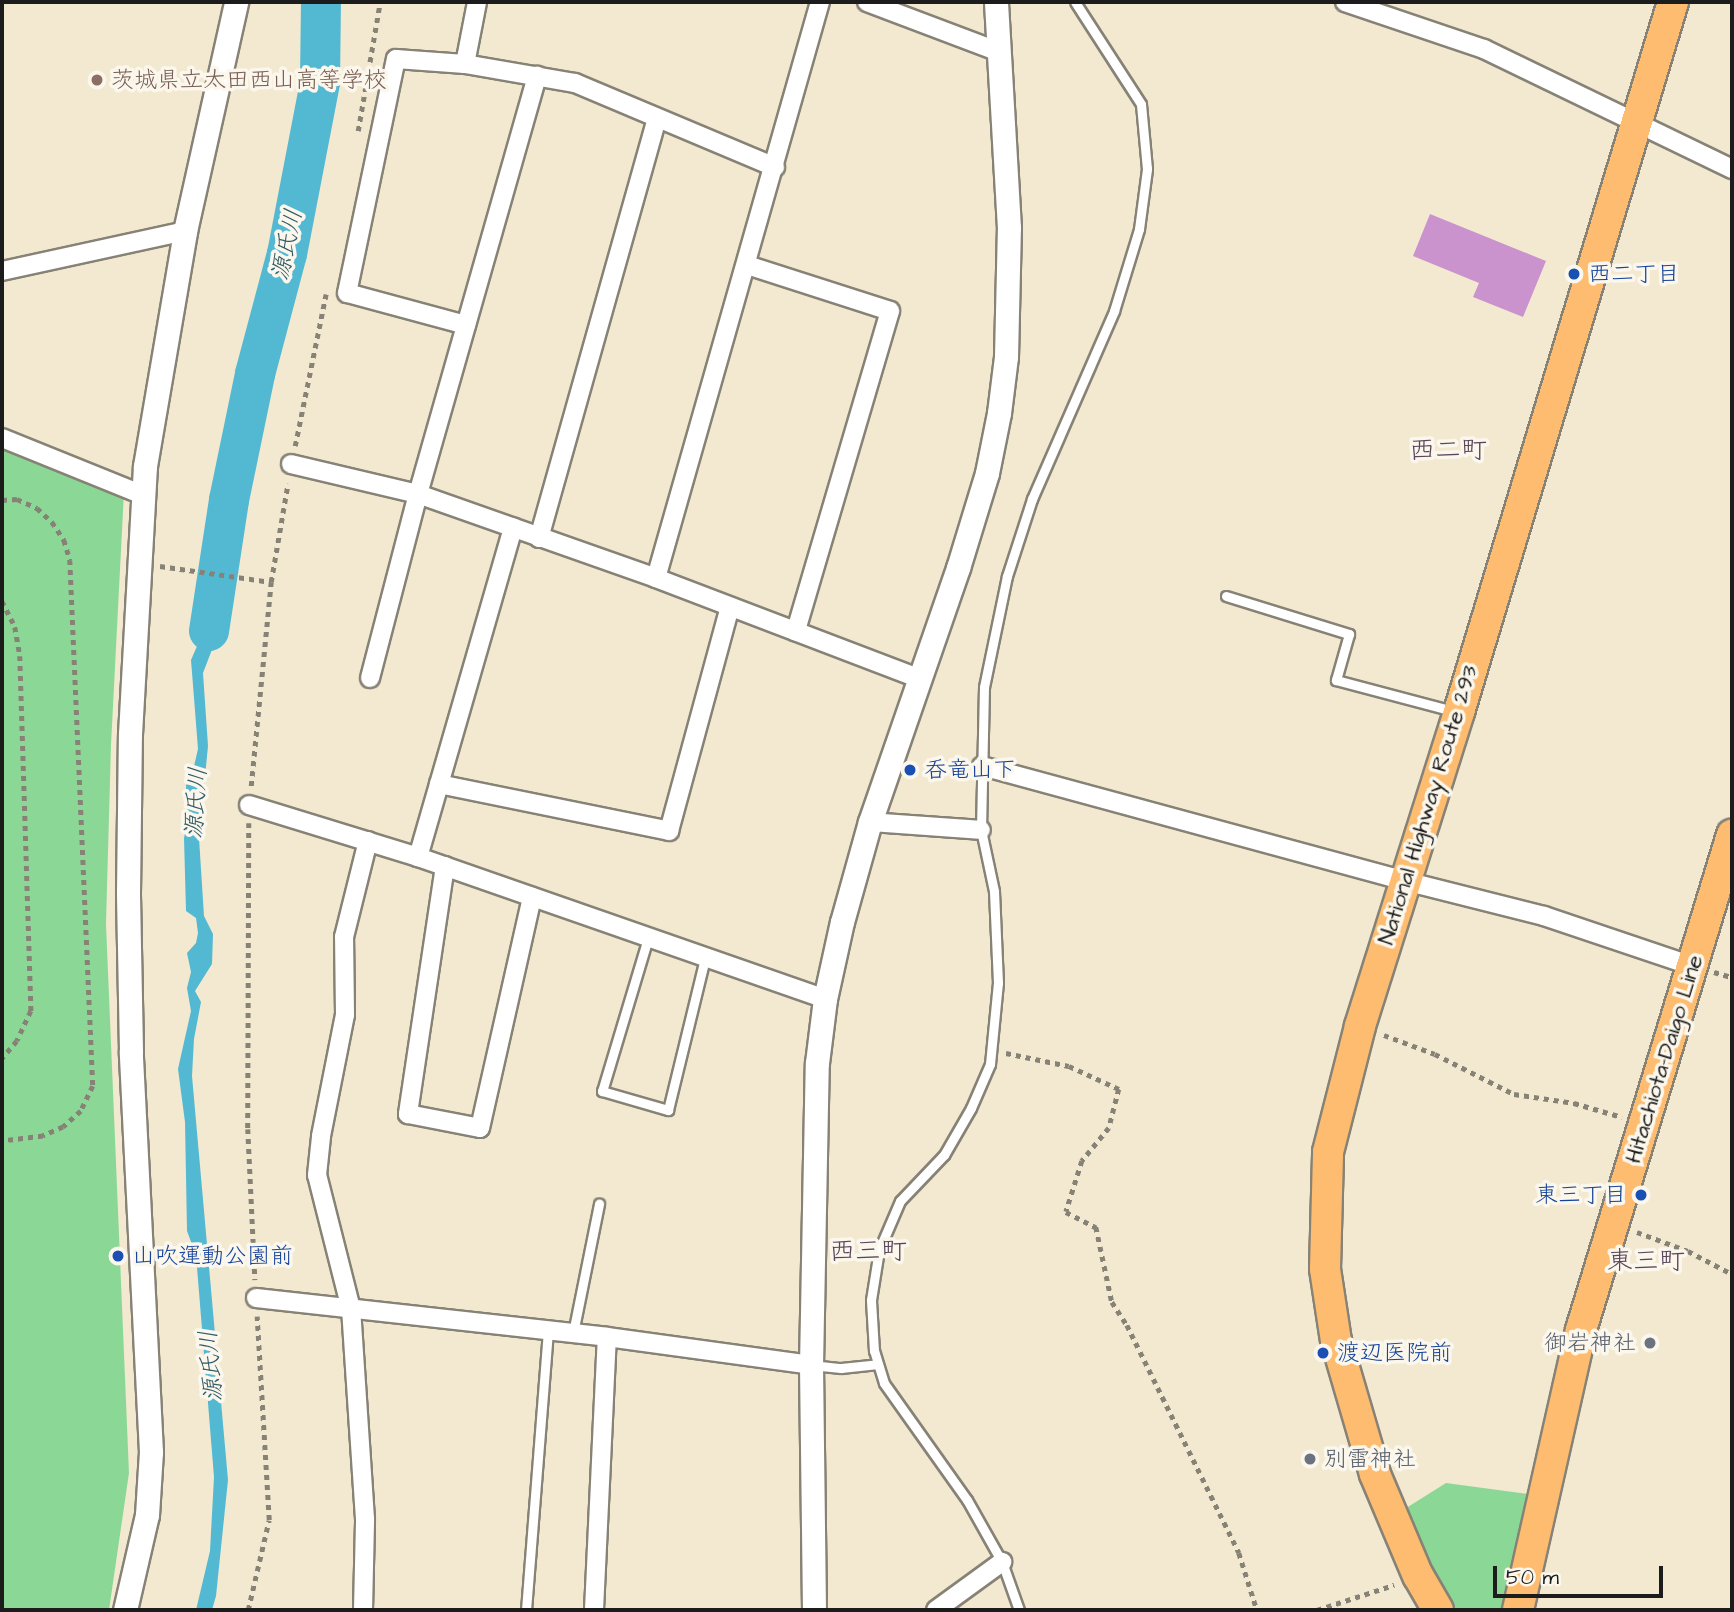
<!DOCTYPE html>
<meta charset="utf-8">
<style>
body{margin:0}
#map{position:relative;width:1734px;height:1612px;overflow:hidden;background:#f2e9d0;font-family:"Architects Daughter","Klee One",sans-serif}
div>[style]{position:absolute}
.green>*{inset:0;background:#8bd896}
.water>*{inset:0;background:#53b8d2}
.river>*{height:40px;margin:-20px;padding:0 20px;transform-origin:20px;border-radius:20px;background:#53b8d2}
.building>*{inset:0;background:#ca93ce}
.path>*{height:4.5px;margin-top:-2.25px;transform-origin:0;background:repeating-linear-gradient(90deg,#878276 0 5px,transparent 0 10px)}
.roads{filter:drop-shadow(2px 0 #878276) drop-shadow(-2px 0 #878276) drop-shadow(0 2px #878276) drop-shadow(0 -2px #878276)}
.service>*{height:9px;margin:-4.5px;padding:0 4.5px;transform-origin:4.5px;border-radius:4.5px;background:#fff}
.minor>*{height:18px;margin:-9px;padding:0 9px;transform-origin:9px;border-radius:9px;background:#fff}
.tertiary>*{height:23px;margin:-11.5px;padding:0 11.5px;transform-origin:11.5px;border-radius:11.5px;background:#fff}
.primary>*{height:30px;margin:-15px;padding:0 15px;transform-origin:15px;border-radius:15px;background:#fdbc6f}
.trunk>*{height:30px;margin:-15px;padding:0 15px;transform-origin:15px;border-radius:15px;background:#fdbc6f}
.dots>*{width:19px;height:19px;translate:-50% -50%;box-sizing:border-box;border:4px solid #fbf7ec;border-radius:50%}
span{translate:-50% -50%;white-space:nowrap;text-align:center;line-height:1.15;-webkit-text-stroke:7px #fbf7ec;paint-order:stroke}
.education-label{font-size:23px;color:#785e54}
.left{translate:0 -50%;text-align:left}
.transit-label{font-size:23px;color:#164399}
.right{translate:-100% -50%;text-align:right}
.street-label{font-size:23px;color:#1c1c1c}
.worship-label{font-size:23px;color:#5b616d}
.water-label{font-size:24px;color:#325a65;font-style:italic}
.quarter-label{font-size:26px;color:#59465a}
.frame{position:absolute;inset:0;border:4px solid #1c1c1c;pointer-events:none}
.scale{position:absolute;left:1493px;top:1566px;width:170px;height:32px;box-sizing:border-box;border:4px solid #1c1c1c;border-top:0;padding-left:9px;font-size:21px;line-height:24px;white-space:nowrap;color:#1c1c1c;-webkit-text-stroke:5px #fbf7ec;paint-order:stroke}
</style>
<div id="map">
<div class="green">
<i style="clip-path:polygon(2px 448px,124px 492px,111px 745px,106px 924px,129px 1473px,109px 1610px,2px 1610px)"></i>
<i style="clip-path:polygon(1446px 1483px,1528px 1494px,1506px 1599px,1500px 1610px,1453px 1610px,1433px 1582px,1403px 1510px)"></i>
</div>
<div class="water">
<i style="clip-path:polygon(208px 576px,226px 579px,221px 586px,218px 601px,223px 621px,203px 673px,208px 746px,199px 838px,204px 916px,213px 934px,212px 964px,195px 991px,201px 1002px,194px 1039px,192px 1076px,228px 1480px,216px 1596px,212px 1610px,196px 1610px,210px 1551px,214px 1477px,196px 1255px,187px 1231px,185px 1122px,178px 1069px,191px 1011px,187px 988px,191px 972px,187px 953px,196px 943px,198px 933px,196px 918px,186px 911px,184px 838px,187px 825px,186px 785px,192px 775px,198px 749px,191px 660px,211px 614px)"></i>
</div>
<div class="river">
<i style="left:209px;top:631px;width:133px;rotate:-81.3deg"></i>
<i style="left:229px;top:500px;width:129px;rotate:-78.3deg"></i>
<i style="left:255px;top:374px;width:124px;rotate:-75.1deg"></i>
<i style="left:287px;top:254px;width:175px;rotate:-79.1deg"></i>
<i style="left:320px;top:82px;width:80px;rotate:-89.3deg"></i>
</div>
<div class="building">
<i style="clip-path:polygon(1430px 214px,1546px 261px,1523px 317px,1473px 297px,1479px 283px,1413px 256px)"></i>
</div>
<div class="path">
<i style="left:358px;top:131px;width:131px;rotate:-80.3deg"></i>
<i style="left:295px;top:446px;width:155px;rotate:-78.5deg"></i>
<i style="left:2px;top:500px;width:15px;rotate:-4deg"></i>
<i style="left:17px;top:499px;width:22px;rotate:24deg"></i>
<i style="left:37px;top:508px;width:21px;rotate:43deg"></i>
<i style="left:52px;top:522px;width:22px;rotate:56deg"></i>
<i style="left:64px;top:540px;width:21px;rotate:73deg"></i>
<i style="left:70px;top:560px;width:527px;rotate:87.5deg"></i>
<i style="left:93px;top:1086px;width:28px;rotate:116deg"></i>
<i style="left:81px;top:1111px;width:24px;rotate:138deg"></i>
<i style="left:63px;top:1127px;width:22px;rotate:156deg"></i>
<i style="left:43px;top:1136px;width:41px;rotate:173deg"></i>
<i style="left:160px;top:566px;width:112px;rotate:8.2deg"></i>
<i style="left:2px;top:601px;width:29px;rotate:63deg"></i>
<i style="left:15px;top:627px;width:29px;rotate:80deg"></i>
<i style="left:20px;top:656px;width:355px;rotate:88.2deg"></i>
<i style="left:31px;top:1011px;width:33px;rotate:115deg"></i>
<i style="left:17px;top:1041px;width:23px;rotate:130deg"></i>
<i style="left:251px;top:786px;width:205px;rotate:-84.4deg"></i>
<i style="left:271px;top:582px;width:100px;rotate:-80.3deg"></i>
<i style="left:249px;top:823px;width:306px;rotate:90.2deg"></i>
<i style="left:248px;top:1129px;width:151px;rotate:87.3deg"></i>
<i style="left:1714px;top:972px;width:19px;rotate:16deg"></i>
<i style="left:1384px;top:1035px;width:54px;rotate:20.4deg"></i>
<i style="left:1435px;top:1054px;width:89px;rotate:26.9deg"></i>
<i style="left:1514px;top:1094px;width:61px;rotate:8.5deg"></i>
<i style="left:1574px;top:1103px;width:50px;rotate:16.3deg"></i>
<i style="left:1006px;top:1053px;width:64px;rotate:11.7deg"></i>
<i style="left:1069px;top:1066px;width:55px;rotate:24.7deg"></i>
<i style="left:1119px;top:1089px;width:40px;rotate:104.4deg"></i>
<i style="left:1109px;top:1128px;width:43px;rotate:129.3deg"></i>
<i style="left:1082px;top:1161px;width:53px;rotate:107.4deg"></i>
<i style="left:1066px;top:1212px;width:34px;rotate:27deg"></i>
<i style="left:1096px;top:1227px;width:77px;rotate:78deg"></i>
<i style="left:1112px;top:1302px;width:27px;rotate:57deg"></i>
<i style="left:1127px;top:1325px;width:254px;rotate:63.8deg"></i>
<i style="left:1239px;top:1553px;width:60px;rotate:72.5deg"></i>
<i style="left:1637px;top:1232px;width:54px;rotate:20.4deg"></i>
<i style="left:1688px;top:1251px;width:50px;rotate:27.6deg"></i>
<i style="left:248px;top:1610px;width:92px;rotate:-76.9deg"></i>
<i style="left:269px;top:1520px;width:204px;rotate:-93.4deg"></i>
<i style="left:1317px;top:1610px;width:81px;rotate:-18deg"></i>
</div>
<div class="roads">
<div class="service">
<i style="left:1226px;top:596px;width:129px;rotate:17.2deg"></i>
<i style="left:1349px;top:634px;width:48px;rotate:105.8deg"></i>
<i style="left:1336px;top:680px;width:121px;rotate:14.8deg"></i>
<i style="left:648px;top:938px;width:160px;rotate:106.7deg"></i>
<i style="left:602px;top:1091px;width:69px;rotate:16.1deg"></i>
<i style="left:668px;top:1110px;width:156px;rotate:-76.3deg"></i>
<i style="left:573px;top:1333px;width:132px;rotate:-78.6deg"></i>
<i style="left:811px;top:1365px;width:30px;rotate:6deg"></i>
<i style="left:841px;top:1368px;width:37px;rotate:-6deg"></i>
<i style="left:526px;top:1610px;width:281px;rotate:-85.5deg"></i>
<i style="left:1019px;top:1610px;width:51px;rotate:-109.5deg"></i>
<i style="left:1002px;top:1562px;width:71px;rotate:-119.4deg"></i>
<i style="left:967px;top:1500px;width:143px;rotate:-125.4deg"></i>
<i style="left:884px;top:1383px;width:34px;rotate:-107deg"></i>
<i style="left:874px;top:1351px;width:51px;rotate:-93.4deg"></i>
<i style="left:871px;top:1300px;width:51px;rotate:-80.9deg"></i>
<i style="left:879px;top:1250px;width:53px;rotate:-66.8deg"></i>
<i style="left:900px;top:1201px;width:64px;rotate:-46.3deg"></i>
<i style="left:944px;top:1155px;width:54px;rotate:-60.1deg"></i>
<i style="left:971px;top:1108px;width:48px;rotate:-66.6deg"></i>
<i style="left:990px;top:1064px;width:81px;rotate:-84.4deg"></i>
<i style="left:998px;top:983px;width:92px;rotate:-92.5deg"></i>
<i style="left:994px;top:891px;width:62px;rotate:-102deg"></i>
<i style="left:981px;top:830px;width:143px;rotate:-88.8deg"></i>
<i style="left:984px;top:687px;width:113px;rotate:-78.3deg"></i>
<i style="left:1007px;top:576px;width:81px;rotate:-72deg"></i>
<i style="left:1032px;top:499px;width:205px;rotate:-66.4deg"></i>
<i style="left:1114px;top:311px;width:86px;rotate:-73deg"></i>
<i style="left:1139px;top:229px;width:61px;rotate:-82.4deg"></i>
<i style="left:1147px;top:169px;width:65px;rotate:-95.3deg"></i>
<i style="left:1141px;top:104px;width:121px;rotate:-122.9deg"></i>
</div>
<div class="minor">
<i style="left:867px;top:2px;width:141px;rotate:20.7deg"></i>
<i style="left:1345px;top:2px;width:147px;rotate:18.7deg"></i>
<i style="left:1484px;top:49px;width:276px;rotate:25.8deg"></i>
<i style="left:465px;top:64px;width:63px;rotate:-79deg"></i>
<i style="left:747px;top:265px;width:150px;rotate:17.8deg"></i>
<i style="left:890px;top:311px;width:334px;rotate:106.4deg"></i>
<i style="left:2px;top:271px;width:187px;rotate:-12.3deg"></i>
<i style="left:466px;top:325px;width:123px;rotate:-164.9deg"></i>
<i style="left:347px;top:293px;width:239px;rotate:-78.2deg"></i>
<i style="left:396px;top:59px;width:69px;rotate:4.1deg"></i>
<i style="left:465px;top:64px;width:112px;rotate:9.8deg"></i>
<i style="left:575px;top:83px;width:217px;rotate:22.8deg"></i>
<i style="left:2px;top:438px;width:152px;rotate:22deg"></i>
<i style="left:291px;top:464px;width:130px;rotate:13.3deg"></i>
<i style="left:418px;top:494px;width:252px;rotate:19.4deg"></i>
<i style="left:656px;top:578px;width:284px;rotate:20.9deg"></i>
<i style="left:539px;top:538px;width:436px;rotate:-74.3deg"></i>
<i style="left:656px;top:578px;width:599px;rotate:-74.11deg"></i>
<i style="left:370px;top:678px;width:190px;rotate:-75.4deg"></i>
<i style="left:418px;top:494px;width:435px;rotate:-74.1deg"></i>
<i style="left:982px;top:766px;width:426px;rotate:15.2deg"></i>
<i style="left:1393px;top:878px;width:156px;rotate:14.1deg"></i>
<i style="left:1544px;top:916px;width:157px;rotate:18.6deg"></i>
<i style="left:439px;top:784px;width:235px;rotate:11.5deg"></i>
<i style="left:669px;top:831px;width:232px;rotate:-74.8deg"></i>
<i style="left:249px;top:805px;width:177px;rotate:17.1deg"></i>
<i style="left:418px;top:857px;width:431px;rotate:19.2deg"></i>
<i style="left:870px;top:822px;width:111px;rotate:4.1deg"></i>
<i style="left:418px;top:857px;width:343px;rotate:-73.9deg"></i>
<i style="left:445px;top:866px;width:251px;rotate:98.5deg"></i>
<i style="left:408px;top:1114px;width:73px;rotate:11deg"></i>
<i style="left:480px;top:1128px;width:237px;rotate:-77.3deg"></i>
<i style="left:256px;top:1298px;width:353px;rotate:6.3deg"></i>
<i style="left:607px;top:1337px;width:206px;rotate:7.8deg"></i>
<i style="left:363px;top:1610px;width:91px;rotate:-88.7deg"></i>
<i style="left:365px;top:1519px;width:210px;rotate:-93.8deg"></i>
<i style="left:351px;top:1309px;width:138px;rotate:-104.2deg"></i>
<i style="left:317px;top:1175px;width:39px;rotate:-84deg"></i>
<i style="left:321px;top:1136px;width:123px;rotate:-78.8deg"></i>
<i style="left:345px;top:1015px;width:78px;rotate:-90.7deg"></i>
<i style="left:344px;top:937px;width:99px;rotate:-76deg"></i>
<i style="left:594px;top:1610px;width:273px;rotate:-87.3deg"></i>
<i style="left:936px;top:1610px;width:82px;rotate:-36deg"></i>
</div>
<div class="tertiary">
<i style="left:125px;top:1610px;width:98px;rotate:-77deg"></i>
<i style="left:147px;top:1515px;width:63px;rotate:-86.4deg"></i>
<i style="left:151px;top:1452px;width:401px;rotate:-92.9deg"></i>
<i style="left:131px;top:1051px;width:158px;rotate:-91.1deg"></i>
<i style="left:128px;top:893px;width:159px;rotate:-89.3deg"></i>
<i style="left:130px;top:734px;width:268px;rotate:-86.8deg"></i>
<i style="left:145px;top:466px;width:238px;rotate:-80.3deg"></i>
<i style="left:185px;top:231px;width:235px;rotate:-77.4deg"></i>
<i style="left:814px;top:1610px;width:245px;rotate:-90.7deg"></i>
<i style="left:811px;top:1365px;width:302px;rotate:-88.9deg"></i>
<i style="left:817px;top:1063px;width:64px;rotate:-82.9deg"></i>
<i style="left:825px;top:999px;width:79px;rotate:-77.6deg"></i>
<i style="left:842px;top:922px;width:104px;rotate:-74.4deg"></i>
<i style="left:870px;top:822px;width:269px;rotate:-70.9deg"></i>
<i style="left:958px;top:568px;width:99px;rotate:-73deg"></i>
<i style="left:987px;top:473px;width:61px;rotate:-78.7deg"></i>
<i style="left:999px;top:413px;width:56px;rotate:-82.9deg"></i>
<i style="left:1006px;top:357px;width:129px;rotate:-88.7deg"></i>
<i style="left:1009px;top:228px;width:226px;rotate:-93.3deg"></i>
</div>
<div class="primary">
<i style="left:1518px;top:1610px;width:287px;rotate:-77.3deg"></i>
<i style="left:1581px;top:1330px;width:518px;rotate:-73.04deg"></i>
</div>
<div class="trunk">
<i style="left:1438px;top:1610px;width:39px;rotate:-120deg"></i>
<i style="left:1418px;top:1576px;width:111px;rotate:-112.9deg"></i>
<i style="left:1375px;top:1474px;width:139px;rotate:-106.3deg"></i>
<i style="left:1336px;top:1341px;width:73px;rotate:-98.7deg"></i>
<i style="left:1325px;top:1269px;width:117px;rotate:-88.5deg"></i>
<i style="left:1328px;top:1152px;width:130px;rotate:-75.7deg"></i>
<i style="left:1360px;top:1026px;width:329px;rotate:-72.5deg"></i>
<i style="left:1459px;top:712px;width:742px;rotate:-73.23deg"></i>
</div>
</div>
<div class="dots">
<i style="left:97px;top:80px;background:#8d6e63"></i>
<i style="left:1574px;top:274px;background:#1a4fb4"></i>
<i style="left:910px;top:770px;background:#1a4fb4"></i>
<i style="left:1641px;top:1195px;background:#1a4fb4"></i>
<i style="left:118px;top:1256px;background:#1a4fb4"></i>
<i style="left:1650px;top:1343px;background:#6b7280"></i>
<i style="left:1323px;top:1353px;background:#1a4fb4"></i>
<i style="left:1310px;top:1459px;background:#6b7280"></i>
</div>
<div class="education-label">
<span class="left" style="left:111px;top:80px">茨城県立太田西山高等学校</span>
</div>
<div class="transit-label">
<span class="left" style="left:1588px;top:274px">西二丁目</span>
<span class="left" style="left:924px;top:770px">呑竜山下</span>
<span class="right" style="left:1627px;top:1195px">東三丁目</span>
<span class="left" style="left:132px;top:1256px">山吹運動公園前</span>
<span class="left" style="left:1337px;top:1353px">渡辺医院前</span>
</div>
<div class="street-label">
<span style="left:1428px;top:805px;rotate:-73deg">National Highway Route 293</span>
<span style="left:1664px;top:1059px;rotate:-73deg">Hitachiota-Daigo Line</span>
</div>
<div class="worship-label">
<span class="right" style="left:1636px;top:1343px">御岩神社</span>
<span class="left" style="left:1324px;top:1459px">別雷神社</span>
</div>
<div class="water-label">
<span style="left:288px;top:245px;rotate:-78deg">源氏川</span>
<span style="left:197px;top:803px;rotate:-86deg">源氏川</span>
<span style="left:212px;top:1366px;rotate:-95deg">源氏川</span>
</div>
<div class="quarter-label">
<span style="left:1448px;top:451px">西二町</span>
<span style="left:868px;top:1252px">西三町</span>
<span style="left:1646px;top:1262px">東三町</span>
</div>
<div class="frame"></div>
<div class="scale">50 m</div>
</div>
